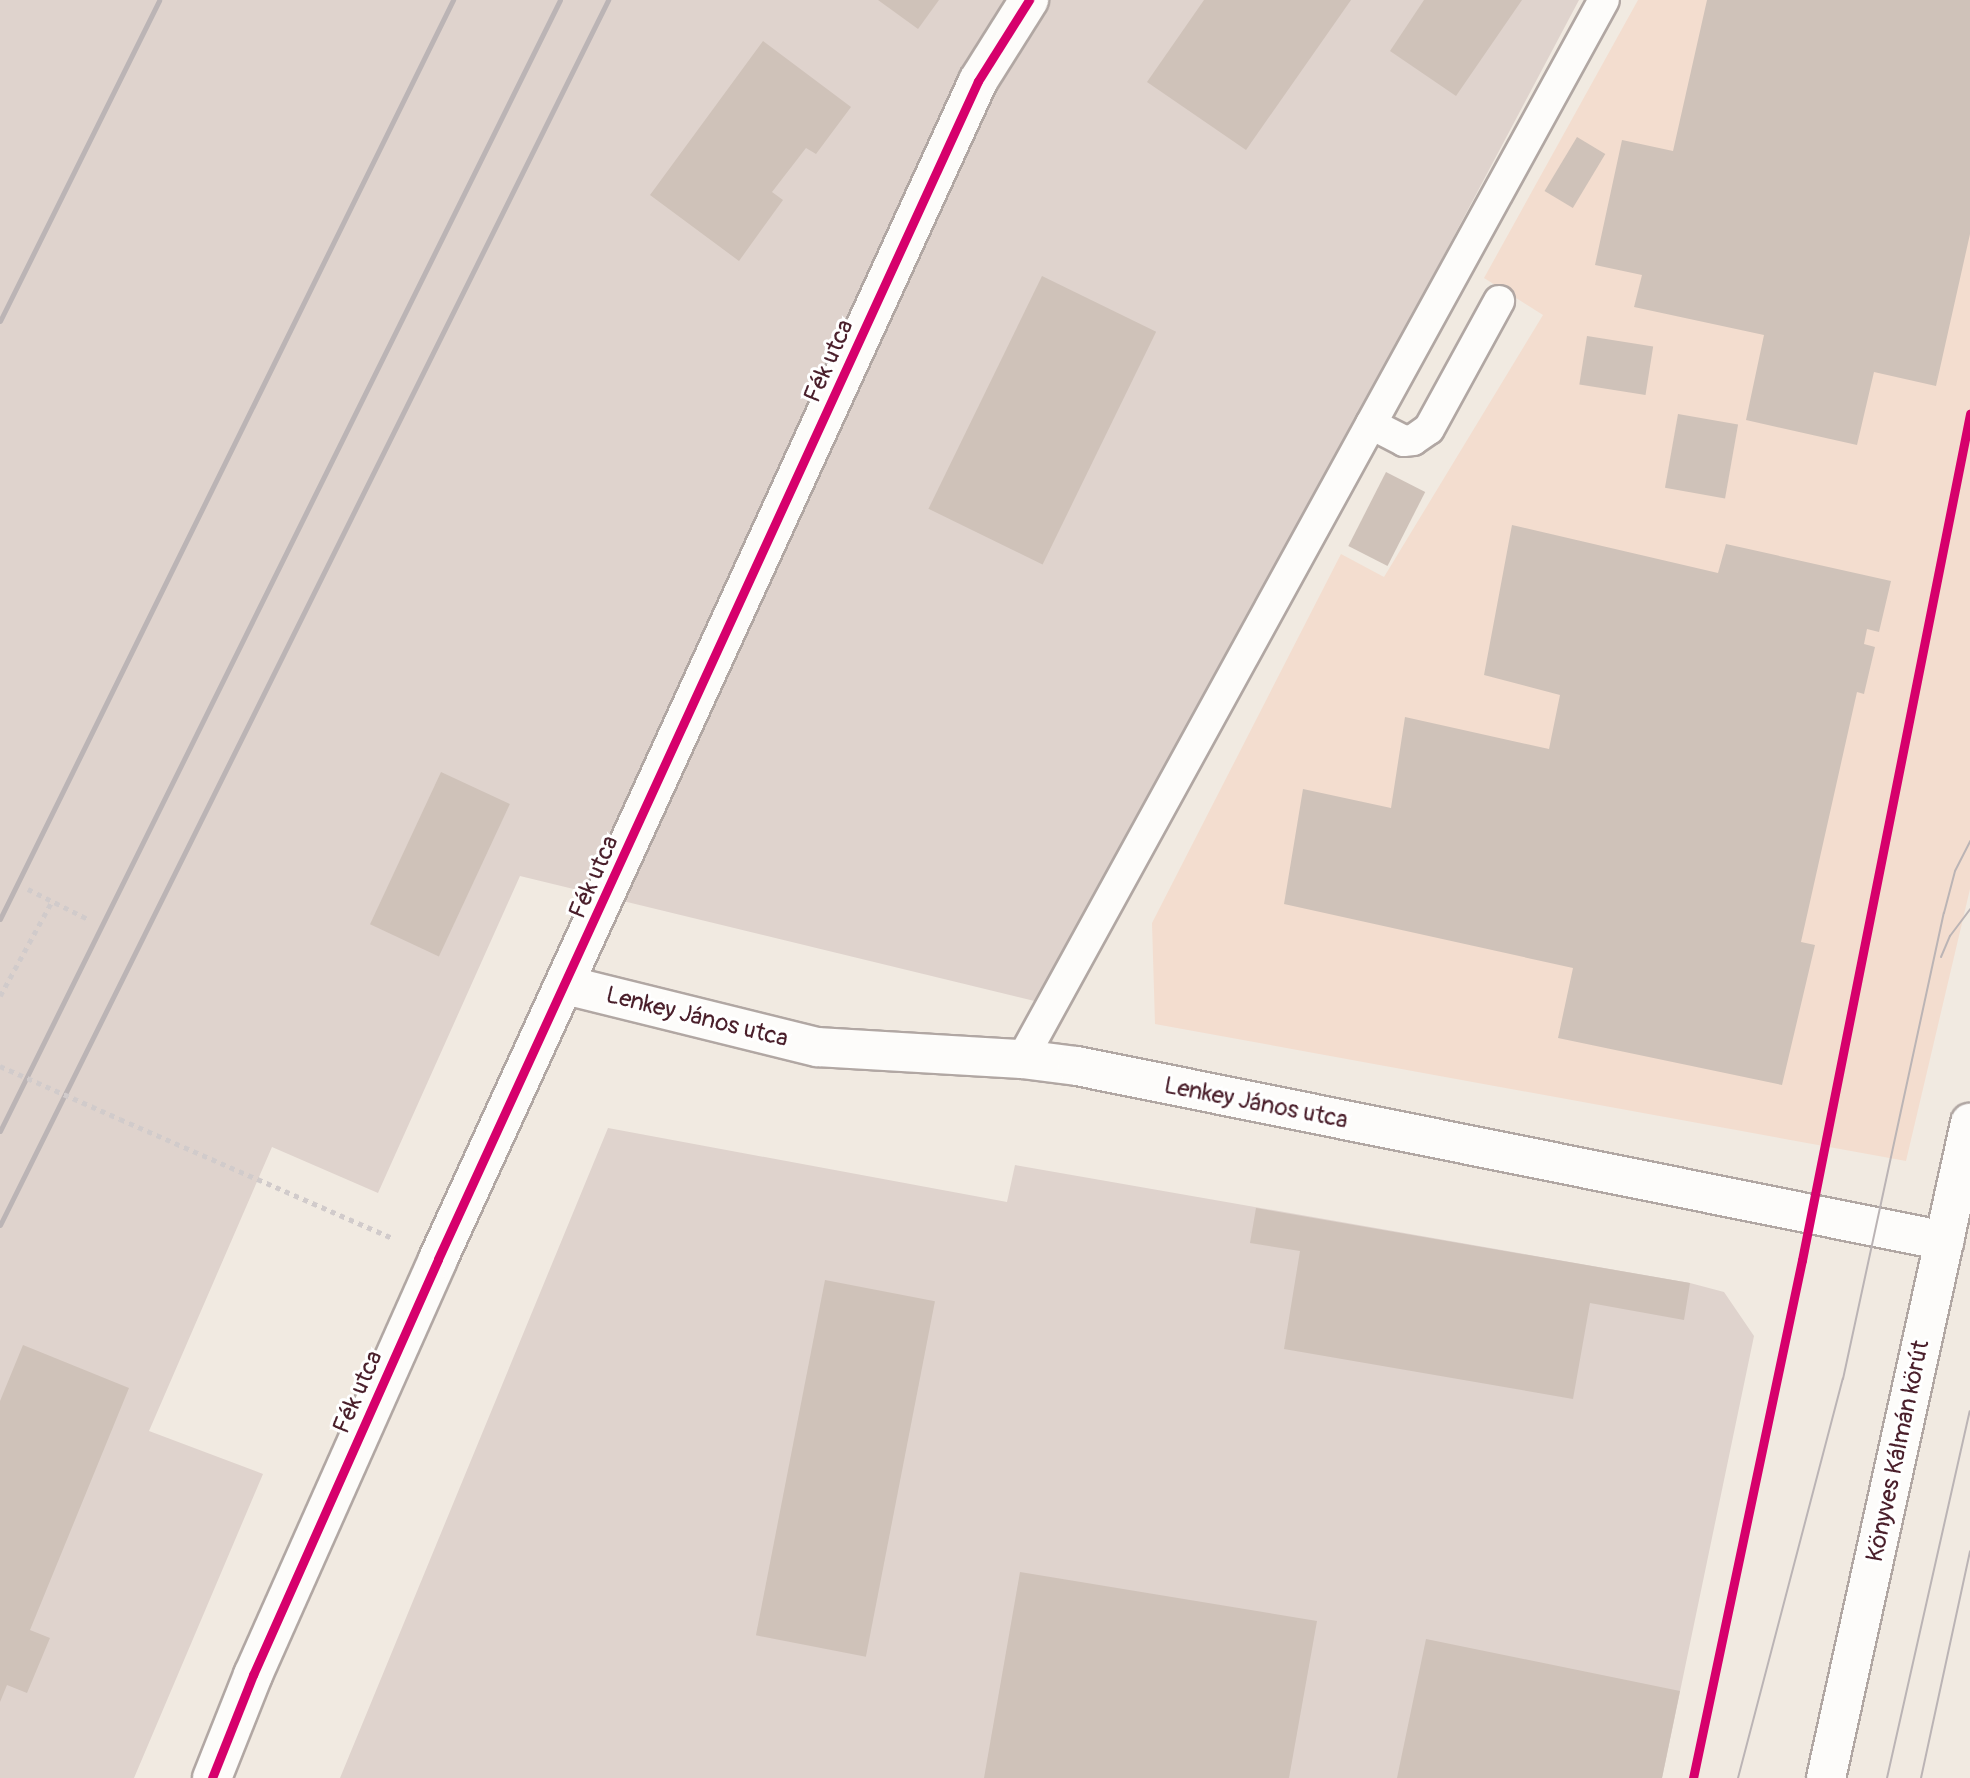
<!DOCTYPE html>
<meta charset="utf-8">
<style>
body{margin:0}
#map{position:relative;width:1970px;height:1778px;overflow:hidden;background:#f1eae1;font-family:Pangolin,sans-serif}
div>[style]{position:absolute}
.built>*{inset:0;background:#f3ddcf}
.industrial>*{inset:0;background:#dfd3cd}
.building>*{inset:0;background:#cfc2b9;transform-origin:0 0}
.path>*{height:4.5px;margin-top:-2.25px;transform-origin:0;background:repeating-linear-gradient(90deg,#d1cbcb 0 5px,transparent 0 10px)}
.roads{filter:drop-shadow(2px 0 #b1a7a3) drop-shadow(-2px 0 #b1a7a3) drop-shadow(0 2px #b1a7a3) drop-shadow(0 -2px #b1a7a3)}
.service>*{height:30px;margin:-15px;padding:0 15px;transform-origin:15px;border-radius:15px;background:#fdfcfa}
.minor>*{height:38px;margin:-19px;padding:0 19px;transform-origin:19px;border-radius:19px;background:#fdfcfa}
.primary>*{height:38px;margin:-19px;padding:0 19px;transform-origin:19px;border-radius:19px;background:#fdfcfa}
.tram>*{height:2px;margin:-1px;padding:0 1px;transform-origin:1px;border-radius:1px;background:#bbb4b5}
.rail>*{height:5px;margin:-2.5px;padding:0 2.5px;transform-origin:2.5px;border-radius:2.5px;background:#bbb4b5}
.path-bridge>*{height:4.5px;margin-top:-2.25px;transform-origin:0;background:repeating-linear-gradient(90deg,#d1cbcb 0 5px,transparent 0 10px)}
.cycleway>*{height:9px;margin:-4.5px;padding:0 4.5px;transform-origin:4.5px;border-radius:4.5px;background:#d6006c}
span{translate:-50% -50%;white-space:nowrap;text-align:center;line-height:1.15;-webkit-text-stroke:6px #fff;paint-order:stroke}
.street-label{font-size:24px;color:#4a1f2b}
</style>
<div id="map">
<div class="built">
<i style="clip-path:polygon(1638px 0,1970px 0,1970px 889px,1906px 1161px,1155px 1024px,1152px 923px,1341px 554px,1384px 577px,1543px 315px,1484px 278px)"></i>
</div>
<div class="industrial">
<i style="clip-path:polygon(0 0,1579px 0,1047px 1004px,520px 876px,378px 1193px,272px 1147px,149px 1431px,263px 1474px,134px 1778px,0 1778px)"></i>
<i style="clip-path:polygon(608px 1128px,1007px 1202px,1015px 1165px,1690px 1283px,1724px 1292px,1754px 1336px,1662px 1778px,340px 1778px)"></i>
</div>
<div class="building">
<i style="clip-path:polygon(878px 0,939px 0,918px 29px)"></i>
<i style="clip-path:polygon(1204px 0,1351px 0,1246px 150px,1147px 82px)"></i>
<i style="clip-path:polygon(1424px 0,1522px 0,1456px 96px,1390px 51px)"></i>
<i style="clip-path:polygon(1707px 0,1970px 0,1970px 234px,1936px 386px,1874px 372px,1857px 445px,1746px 420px,1764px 335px,1634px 307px,1642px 275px,1595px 265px,1622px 140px,1673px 151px)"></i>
<i style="clip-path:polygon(763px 41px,851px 107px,816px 154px,806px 148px,772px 192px,783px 200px,739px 261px,650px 195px)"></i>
<i style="left:1577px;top:137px;width:33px;height:63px;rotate:31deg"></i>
<i style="left:1042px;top:276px;width:127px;height:259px;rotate:26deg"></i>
<i style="left:1587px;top:336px;width:67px;height:49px;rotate:9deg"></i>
<i style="left:1678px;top:414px;width:61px;height:75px;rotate:10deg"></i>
<i style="left:1386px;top:472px;width:44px;height:83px;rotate:27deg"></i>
<i style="clip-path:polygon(1512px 525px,1718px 573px,1726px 544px,1891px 581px,1879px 632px,1867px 629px,1864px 644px,1875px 647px,1864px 694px,1857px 692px,1801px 942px,1815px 945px,1782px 1085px,1558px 1038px,1573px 968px,1284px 904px,1303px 789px,1391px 808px,1405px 717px,1549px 749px,1560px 695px,1484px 675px)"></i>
<i style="left:441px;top:772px;width:76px;height:168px;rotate:25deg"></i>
<i style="clip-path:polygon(1256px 1208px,1690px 1283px,1684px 1320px,1590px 1303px,1573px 1399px,1284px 1349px,1300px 1251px,1250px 1243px)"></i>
<i style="left:825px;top:1280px;width:112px;height:362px;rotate:11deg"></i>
<i style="clip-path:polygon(23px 1345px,129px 1388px,30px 1630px,50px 1638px,27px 1693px,7px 1685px,0 1702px,0 1401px)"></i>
<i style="clip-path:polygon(1020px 1572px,1317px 1621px,1289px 1778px,984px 1778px)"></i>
<i style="clip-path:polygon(1426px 1639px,1680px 1691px,1662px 1778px,1397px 1778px)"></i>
</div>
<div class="path">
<i style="left:28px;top:889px;width:69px;rotate:26.6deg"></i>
<i style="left:0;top:996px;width:108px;rotate:-61.3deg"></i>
<i style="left:120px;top:1119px;width:297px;rotate:23.6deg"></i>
</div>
<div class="roads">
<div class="service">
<i style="left:1371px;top:424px;width:37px;rotate:27deg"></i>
<i style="left:1404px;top:441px;width:9px;rotate:-6deg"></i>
<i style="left:1413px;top:440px;width:19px;rotate:-35deg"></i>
<i style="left:1429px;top:429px;width:146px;rotate:-61.3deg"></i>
<i style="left:1022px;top:1059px;width:1208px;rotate:-61.21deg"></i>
</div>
<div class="minor">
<i style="left:566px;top:985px;width:259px;rotate:13.9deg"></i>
<i style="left:817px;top:1047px;width:205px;rotate:3.4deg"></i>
<i style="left:1022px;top:1059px;width:55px;rotate:7.3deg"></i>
<i style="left:1077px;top:1066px;width:885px;rotate:11.4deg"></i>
<i style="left:212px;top:1778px;width:111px;rotate:-68.3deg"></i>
<i style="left:253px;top:1675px;width:455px;rotate:-66deg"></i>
<i style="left:438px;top:1259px;width:1296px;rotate:-65.37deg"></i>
<i style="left:978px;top:81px;width:96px;rotate:-57.8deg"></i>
</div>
<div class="primary">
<i style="left:1826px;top:1778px;width:671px;rotate:-77.6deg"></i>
</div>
</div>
<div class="tram">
<i style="left:1941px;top:957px;width:23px;rotate:-67deg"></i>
<i style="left:1950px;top:936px;width:34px;rotate:-53deg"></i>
<i style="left:1738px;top:1778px;width:413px;rotate:-75.3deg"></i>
<i style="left:1843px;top:1379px;width:477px;rotate:-77.8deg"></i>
<i style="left:1944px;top:913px;width:43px;rotate:-75.3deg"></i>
<i style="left:1955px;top:871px;width:34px;rotate:-63deg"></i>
<i style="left:1887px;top:1778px;width:376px;rotate:-77.3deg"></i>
<i style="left:1921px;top:1778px;width:232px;rotate:-77.8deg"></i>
</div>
<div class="rail">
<i style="left:0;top:321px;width:358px;rotate:-63.6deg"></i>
<i style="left:0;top:919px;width:1025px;rotate:-63.76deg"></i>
<i style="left:0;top:1131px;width:1262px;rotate:-63.66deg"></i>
<i style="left:0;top:1225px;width:1368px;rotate:-63.6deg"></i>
</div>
<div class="path-bridge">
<i style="left:0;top:1066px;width:131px;rotate:23.8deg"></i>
</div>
<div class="cycleway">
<i style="left:212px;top:1778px;width:111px;rotate:-68.3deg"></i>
<i style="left:253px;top:1675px;width:455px;rotate:-66deg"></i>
<i style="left:438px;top:1259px;width:1296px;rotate:-65.37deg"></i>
<i style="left:978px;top:81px;width:96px;rotate:-57.8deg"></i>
<i style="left:1693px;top:1778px;width:529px;rotate:-78.12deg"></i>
<i style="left:1802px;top:1260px;width:863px;rotate:-78.77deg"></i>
</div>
<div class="street-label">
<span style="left:829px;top:361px;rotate:-66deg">Fék utca</span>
<span style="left:594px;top:877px;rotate:-66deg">Fék utca</span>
<span style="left:697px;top:1017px;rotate:14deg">Lenkey János utca</span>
<span style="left:1256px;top:1103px;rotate:11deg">Lenkey János utca</span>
<span style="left:358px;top:1392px;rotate:-66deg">Fék utca</span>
<span style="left:1898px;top:1451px;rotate:-78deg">Könyves Kálmán körút</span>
</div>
</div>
